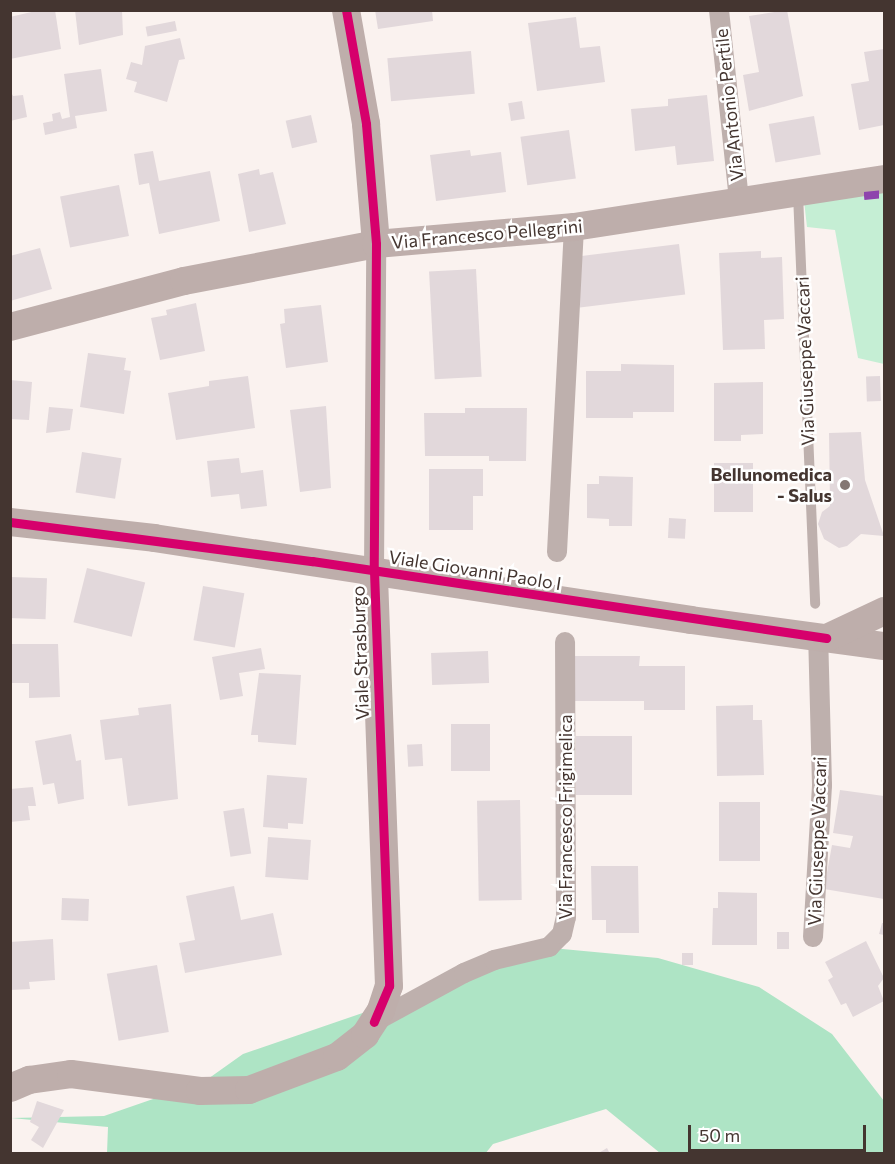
<!DOCTYPE html>
<style>
body{margin:0}
#map{position:relative;width:895px;height:1164px;overflow:hidden;background:#faf2ef;font-family:Commissioner,sans-serif}
div>[style]{position:absolute}
.green>*{inset:0;background:#c5eed4}
.forest>*{inset:0;background:#aee4c5}
.building>*{inset:0;background:#e2d8db;transform-origin:0 0}
.lane>*{height:10px;margin:-5px;padding:0 5px;transform-origin:5px;border-radius:5px;background:#beb0ad}
.street>*{height:20px;margin:-10px;padding:0 10px;transform-origin:10px;border-radius:10px;background:#beb0ad}
.secondary>*{height:28px;margin:-14px;padding:0 14px;transform-origin:14px;border-radius:14px;background:#beaeab}
.quiet>*{height:8px;margin-top:-4px;transform-origin:0;background:repeating-linear-gradient(90deg,#8e44ad 0 15px,transparent 0 23px)}
.cycleway>*{height:9px;margin:-4.5px;padding:0 4.5px;transform-origin:4.5px;border-radius:4.5px;background:#d6006c}
.dots>*{width:16px;height:16px;translate:-50% -50%;box-sizing:border-box;border:3px solid #fff;border-radius:50%}
span{translate:-50% -50%;white-space:nowrap;text-align:center;line-height:1.15;-webkit-text-stroke:5px #fff;paint-order:stroke}
.street-label{font-size:18px;color:#443530}
.poi-label{font-size:18px;color:#443530;font-weight:700}
.right{translate:-100% -50%;text-align:right}
.frame{position:absolute;inset:0;border:12px solid #443530;pointer-events:none}
.scale{position:absolute;left:688px;top:1125px;width:178px;height:27px;box-sizing:border-box;border:3px solid #443530;border-top:0;padding-left:8px;font-size:18px;line-height:21px;white-space:nowrap;color:#443530;-webkit-text-stroke:4px #fff;paint-order:stroke}
</style>
<div id="map">
<div class="green">
<i style="clip-path:polygon(884px 174px,884px 364px,858px 358px,835px 230px,807px 227px,802px 183px)"></i>
</div>
<div class="forest">
<i style="clip-path:polygon(552px 948px,658px 958px,759px 987px,832px 1034px,884px 1101px,884px 1153px,660px 1153px,606px 1109px,493px 1144px,485px 1154px,107px 1153px,108px 1127px,11px 1118px,104px 1116px,205px 1081px,243px 1054px)"></i>
</div>
<div class="building">
<i style="clip-path:polygon(40px 10px,55px 10px,61px 49px,10px 59px,10px 17px)"></i>
<i style="clip-path:polygon(75px 10px,122px 10px,123px 35px,79px 45px)"></i>
<i style="clip-path:polygon(375px 10px,432px 10px,433px 21px,378px 29px)"></i>
<i style="clip-path:polygon(787px 10px,803px 96px,749px 111px,743px 75px,759px 72px,749px 16px)"></i>
<i style="clip-path:polygon(576px 17px,580px 48px,600px 46px,605px 82px,537px 91px,528px 23px)"></i>
<i style="left:175px;top:21px;width:10px;height:30px;rotate:79deg"></i>
<i style="clip-path:polygon(180px 38px,185px 59px,179px 60px,167px 102px,134px 92px,137px 82px,126px 79px,131px 62px,142px 65px,145px 46px)"></i>
<i style="clip-path:polygon(884px 49px,884px 125px,859px 130px,851px 84px,869px 81px,864px 52px)"></i>
<i style="left:471px;top:51px;width:43px;height:84px;rotate:85deg"></i>
<i style="clip-path:polygon(101px 69px,107px 111px,75px 116px,77px 128px,45px 135px,43px 123px,53px 121px,52px 114px,60px 112px,62px 119px,70px 117px,64px 74px)"></i>
<i style="clip-path:polygon(10px 90px,13px 96px,23px 95px,27px 117px,10px 121px)"></i>
<i style="clip-path:polygon(707px 95px,714px 161px,677px 165px,675px 146px,635px 151px,631px 109px,668px 106px,668px 99px)"></i>
<i style="left:522px;top:101px;width:18px;height:14px;rotate:81deg"></i>
<i style="left:311px;top:115px;width:28px;height:26px;rotate:77deg"></i>
<i style="left:814px;top:116px;width:39px;height:46px;rotate:80deg"></i>
<i style="left:569px;top:130px;width:49px;height:49px;rotate:82deg"></i>
<i style="clip-path:polygon(470px 150px,471px 156px,501px 152px,506px 192px,436px 201px,430px 155px)"></i>
<i style="clip-path:polygon(153px 151px,159px 181px,210px 171px,220px 221px,159px 234px,149px 183px,139px 185px,134px 154px)"></i>
<i style="clip-path:polygon(259px 169px,260px 175px,273px 172px,286px 224px,249px 232px,238px 174px)"></i>
<i style="left:119px;top:185px;width:52px;height:60px;rotate:79deg"></i>
<i style="left:679px;top:244px;width:51px;height:106px;rotate:83deg"></i>
<i style="clip-path:polygon(40px 248px,52px 289px,10px 301px,10px 256px)"></i>
<i style="clip-path:polygon(761px 251px,761px 258px,782px 257px,784px 319px,764px 320px,765px 349px,723px 350px,719px 253px)"></i>
<i style="left:476px;top:269px;width:108px;height:47px;rotate:87deg"></i>
<i style="clip-path:polygon(196px 303px,205px 351px,160px 360px,151px 318px,167px 315px,166px 310px)"></i>
<i style="clip-path:polygon(321px 305px,328px 362px,286px 368px,280px 324px,285px 323px,284px 309px)"></i>
<i style="clip-path:polygon(88px 353px,126px 358px,124px 370px,131px 371px,124px 414px,80px 407px)"></i>
<i style="clip-path:polygon(621px 364px,674px 365px,674px 412px,633px 412px,633px 418px,586px 418px,586px 371px,621px 371px)"></i>
<i style="clip-path:polygon(248px 376px,255px 428px,176px 440px,168px 393px,209px 386px,209px 381px)"></i>
<i style="left:880px;top:376px;width:25px;height:14px;rotate:88deg"></i>
<i style="clip-path:polygon(10px 380px,32px 382px,29px 420px,10px 419px)"></i>
<i style="clip-path:polygon(763px 382px,763px 434px,741px 435px,741px 441px,714px 441px,714px 383px)"></i>
<i style="clip-path:polygon(326px 406px,331px 488px,300px 492px,290px 410px)"></i>
<i style="clip-path:polygon(49px 407px,73px 409px,70px 430px,46px 433px)"></i>
<i style="clip-path:polygon(465px 408px,527px 408px,526px 461px,489px 461px,489px 456px,425px 456px,424px 413px,465px 413px)"></i>
<i style="clip-path:polygon(861px 432px,865px 480px,884px 536px,861px 534px,847px 546px,839px 548px,824px 539px,818px 524px,822px 512px,830px 506px,829px 433px)"></i>
<i style="left:82px;top:452px;width:40px;height:41px;rotate:9deg"></i>
<i style="clip-path:polygon(239px 458px,241px 473px,263px 470px,267px 506px,241px 509px,239px 494px,211px 497px,207px 461px)"></i>
<i style="left:714px;top:463px;width:39px;height:49px"></i>
<i style="clip-path:polygon(429px 469px,483px 469px,483px 496px,473px 496px,473px 530px,429px 530px)"></i>
<i style="clip-path:polygon(599px 476px,633px 477px,632px 526px,609px 526px,609px 519px,587px 518px,587px 484px,599px 484px)"></i>
<i style="left:669px;top:518px;width:17px;height:20px;rotate:3deg"></i>
<i style="left:87px;top:568px;width:60px;height:56px;rotate:14deg"></i>
<i style="left:10px;top:577px;width:37px;height:41px;rotate:2deg"></i>
<i style="left:203px;top:586px;width:42px;height:55px;rotate:10deg"></i>
<i style="clip-path:polygon(10px 644px,58px 644px,60px 697px,29px 698px,29px 683px,10px 683px)"></i>
<i style="clip-path:polygon(261px 648px,265px 669px,239px 673px,243px 696px,220px 700px,212px 657px)"></i>
<i style="left:488px;top:651px;width:32px;height:57px;rotate:88deg"></i>
<i style="clip-path:polygon(575px 656px,640px 656px,639px 666px,685px 666px,685px 710px,644px 710px,644px 701px,575px 701px)"></i>
<i style="clip-path:polygon(259px 673px,301px 675px,296px 745px,258px 742px,258px 735px,251px 735px)"></i>
<i style="clip-path:polygon(171px 704px,178px 799px,128px 806px,122px 758px,105px 760px,100px 720px,139px 715px,138px 708px)"></i>
<i style="clip-path:polygon(753px 705px,753px 720px,762px 720px,764px 775px,717px 776px,716px 706px)"></i>
<i style="left:490px;top:724px;width:47px;height:39px;rotate:90deg"></i>
<i style="clip-path:polygon(71px 734px,76px 761px,81px 760px,84px 799px,58px 804px,54px 783px,43px 785px,35px 741px)"></i>
<i style="left:576px;top:736px;width:56px;height:59px"></i>
<i style="left:422px;top:744px;width:22px;height:15px;rotate:87deg"></i>
<i style="clip-path:polygon(267px 775px,307px 778px,303px 824px,288px 823px,288px 829px,263px 827px)"></i>
<i style="clip-path:polygon(33px 787px,36px 806px,28px 806px,30px 820px,10px 822px,10px 789px)"></i>
<i style="clip-path:polygon(840px 790px,884px 796px,884px 899px,824px 889px,832px 845px,850px 848px,853px 836px,833px 833px)"></i>
<i style="left:520px;top:800px;width:100px;height:43px;rotate:89deg"></i>
<i style="left:719px;top:802px;width:41px;height:59px"></i>
<i style="left:244px;top:808px;width:46px;height:21px;rotate:81deg"></i>
<i style="left:268px;top:837px;width:43px;height:40px;rotate:4deg"></i>
<i style="clip-path:polygon(591px 866px,638px 866px,639px 933px,606px 933px,606px 920px,592px 920px)"></i>
<i style="clip-path:polygon(234px 886px,241px 920px,273px 913px,282px 955px,185px 973px,179px 943px,195px 940px,186px 896px)"></i>
<i style="clip-path:polygon(718px 892px,757px 893px,757px 945px,712px 945px,713px 908px,718px 908px)"></i>
<i style="left:62px;top:898px;width:27px;height:22px;rotate:2deg"></i>
<i style="clip-path:polygon(882px 923px,884px 923px,884px 935px,879px 934px)"></i>
<i style="left:777px;top:932px;width:12px;height:17px"></i>
<i style="clip-path:polygon(53px 939px,55px 980px,29px 982px,30px 989px,10px 990px,10px 942px)"></i>
<i style="clip-path:polygon(866px 941px,884px 978px,878px 986px,884px 1001px,853px 1017px,846px 1003px,841px 1005px,828px 980px,833px 977px,825px 962px)"></i>
<i style="left:682px;top:953px;width:11px;height:12px"></i>
<i style="left:157px;top:965px;width:68px;height:51px;rotate:80deg"></i>
<i style="clip-path:polygon(37px 1101px,64px 1110px,43px 1148px,31px 1140px,39px 1127px,30px 1122px)"></i>
<i style="clip-path:polygon(607px 1148px,610px 1154px,597px 1154px)"></i>
</div>
<div class="lane">
<i style="left:798px;top:194px;width:410px;rotate:87.6deg"></i>
</div>
<div class="street">
<i style="left:719px;top:10px;width:190px;rotate:84deg"></i>
<i style="left:557px;top:552px;width:325px;rotate:-87deg"></i>
<i style="left:374px;top:571px;width:327px;rotate:-89.6deg"></i>
<i style="left:813px;top:937px;width:152px;rotate:-86.6deg"></i>
<i style="left:822px;top:785px;width:148px;rotate:-91.5deg"></i>
<i style="left:374px;top:1022px;width:102px;rotate:-28.6deg"></i>
<i style="left:464px;top:973px;width:33px;rotate:-23deg"></i>
<i style="left:494px;top:960px;width:57px;rotate:-13.3deg"></i>
<i style="left:549px;top:947px;width:18px;rotate:-45deg"></i>
<i style="left:562px;top:934px;width:17px;rotate:-77deg"></i>
<i style="left:566px;top:917px;width:275px;rotate:-90.2deg"></i>
</div>
<div class="secondary">
<i style="left:346px;top:10px;width:116px;rotate:80deg"></i>
<i style="left:366px;top:124px;width:120px;rotate:85.2deg"></i>
<i style="left:10px;top:327px;width:180px;rotate:-14.8deg"></i>
<i style="left:184px;top:281px;width:196px;rotate:-10.9deg"></i>
<i style="left:376px;top:244px;width:199px;rotate:-4.9deg"></i>
<i style="left:574px;top:227px;width:314px;rotate:-8.8deg"></i>
<i style="left:10px;top:522px;width:145px;rotate:6.3deg"></i>
<i style="left:154px;top:538px;width:543px;rotate:8.68deg"></i>
<i style="left:691px;top:620px;width:195px;rotate:7.7deg"></i>
<i style="left:827px;top:638px;width:63px;rotate:-25.3deg"></i>
<i style="left:10px;top:1088px;width:21px;rotate:-23deg"></i>
<i style="left:29px;top:1080px;width:42px;rotate:-8.1deg"></i>
<i style="left:71px;top:1074px;width:130px;rotate:7.5deg"></i>
<i style="left:200px;top:1091px;width:49px;rotate:-1.2deg"></i>
<i style="left:249px;top:1090px;width:94px;rotate:-20.6deg"></i>
<i style="left:337px;top:1057px;width:36px;rotate:-38deg"></i>
<i style="left:365px;top:1035px;width:30px;rotate:-57deg"></i>
<i style="left:381px;top:1010px;width:25px;rotate:-72deg"></i>
<i style="left:389px;top:986px;width:415px;rotate:-92.1deg"></i>
</div>
<div class="quiet">
<i style="left:864px;top:196px;width:20px;rotate:-6deg"></i>
</div>
<div class="cycleway">
<i style="left:346px;top:10px;width:116px;rotate:80deg"></i>
<i style="left:366px;top:124px;width:120px;rotate:85.2deg"></i>
<i style="left:376px;top:244px;width:327px;rotate:90.4deg"></i>
<i style="left:374px;top:571px;width:415px;rotate:87.9deg"></i>
<i style="left:389px;top:986px;width:39px;rotate:113deg"></i>
<i style="left:10px;top:522px;width:305px;rotate:7.4deg"></i>
<i style="left:312px;top:561px;width:520px;rotate:8.52deg"></i>
</div>
<div class="dots">
<i style="left:845px;top:485px;background:#847773"></i>
</div>
<div class="street-label">
<span style="left:729px;top:105px;rotate:-96deg">Via Antonio Pertile</span>
<span style="left:487px;top:234px;rotate:-5deg">Via Francesco Pellegrini</span>
<span style="left:805px;top:361px;rotate:-92deg">Via Giuseppe Vaccari</span>
<span style="left:475px;top:570px;rotate:9deg">Viale Giovanni Paolo I</span>
<span style="left:360px;top:653px;rotate:-92deg">Viale Strasburgo</span>
<span style="left:565px;top:817px;rotate:-90deg">Via Francesco Frigimelica</span>
<span style="left:817px;top:841px;rotate:-88deg">Via Giuseppe Vaccari</span>
</div>
<div class="poi-label">
<span class="right" style="left:832px;top:485px">Bellunomedica<br>- Salus</span>
</div>
<div class="frame"></div>
<div class="scale">50 m</div>
</div>
